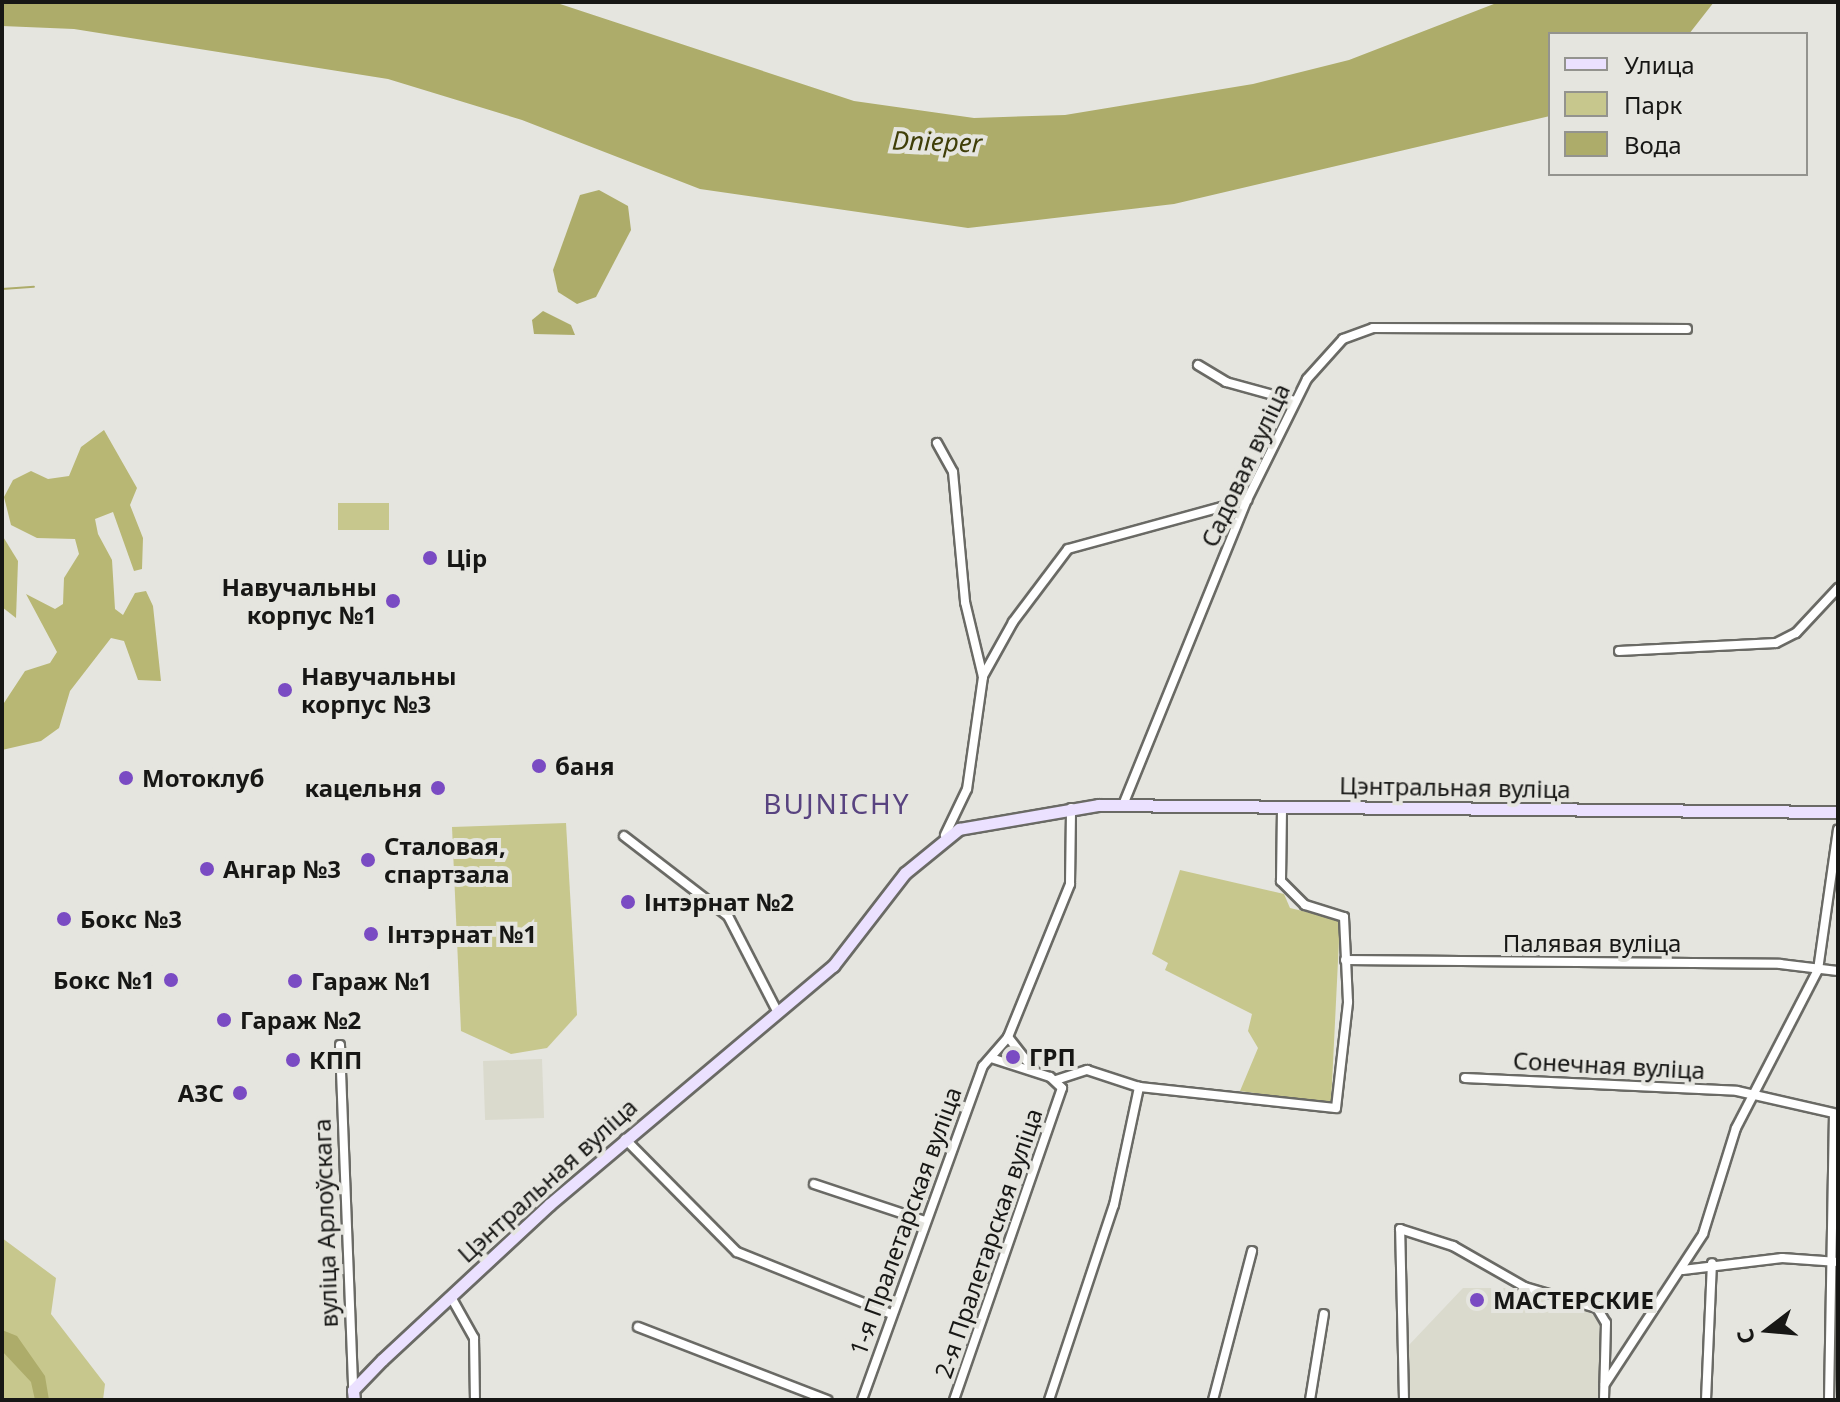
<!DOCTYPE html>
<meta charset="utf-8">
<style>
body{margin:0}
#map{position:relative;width:1840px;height:1402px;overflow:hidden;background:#e5e5df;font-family:"Noto Sans",sans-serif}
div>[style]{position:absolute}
.built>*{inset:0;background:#dadacd;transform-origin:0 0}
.green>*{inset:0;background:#c7c78d;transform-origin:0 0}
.forest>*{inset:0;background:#b8b774}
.water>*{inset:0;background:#adac6a}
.stream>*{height:2px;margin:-1px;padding:0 1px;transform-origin:1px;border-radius:1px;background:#adac6a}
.roads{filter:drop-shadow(2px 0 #6a6a65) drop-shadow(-2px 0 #6a6a65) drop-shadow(0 2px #6a6a65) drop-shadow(0 -2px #6a6a65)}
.street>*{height:8px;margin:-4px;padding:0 4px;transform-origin:4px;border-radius:4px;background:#fff}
.secondary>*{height:11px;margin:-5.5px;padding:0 5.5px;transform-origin:5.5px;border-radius:5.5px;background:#ebe1ff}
.dots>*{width:22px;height:22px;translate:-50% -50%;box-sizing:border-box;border:4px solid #e5e5df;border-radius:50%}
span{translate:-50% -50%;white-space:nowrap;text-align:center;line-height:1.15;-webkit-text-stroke:8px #e5e5df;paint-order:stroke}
.street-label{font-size:24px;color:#171715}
.poi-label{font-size:24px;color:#171715;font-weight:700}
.left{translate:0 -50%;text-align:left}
.right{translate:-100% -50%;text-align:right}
.water-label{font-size:26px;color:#3f3e08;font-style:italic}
.quarter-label{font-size:28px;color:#584380;letter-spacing:2px}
.frame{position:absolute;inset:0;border:4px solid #171715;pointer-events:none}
.legend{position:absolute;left:1548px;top:32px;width:260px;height:144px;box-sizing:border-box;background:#e5e5df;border:2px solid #93938e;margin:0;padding:10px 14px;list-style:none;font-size:24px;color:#171715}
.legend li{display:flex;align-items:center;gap:16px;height:40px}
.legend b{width:40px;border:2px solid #93938e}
.north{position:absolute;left:1728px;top:1290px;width:80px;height:80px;-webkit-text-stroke:6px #e5e5df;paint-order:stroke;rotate:254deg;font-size:22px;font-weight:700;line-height:32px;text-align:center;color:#171715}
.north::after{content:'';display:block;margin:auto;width:28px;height:36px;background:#171715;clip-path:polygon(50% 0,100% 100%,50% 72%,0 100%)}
</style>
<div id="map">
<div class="built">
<i style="left:542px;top:1059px;width:59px;height:59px;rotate:88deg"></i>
<i style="clip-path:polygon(1463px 1288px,1512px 1288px,1580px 1306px,1601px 1320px,1599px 1400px,1408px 1400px,1409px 1345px)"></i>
</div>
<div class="green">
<i style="left:338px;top:503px;width:51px;height:27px"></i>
<i style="clip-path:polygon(566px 823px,577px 1015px,547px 1048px,511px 1054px,461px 1031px,452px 827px)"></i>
<i style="clip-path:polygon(1180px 870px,1284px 894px,1290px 908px,1340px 920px,1331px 1104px,1240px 1091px,1258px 1048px,1248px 1031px,1252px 1014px,1165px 970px,1168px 963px,1152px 954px)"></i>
<i style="clip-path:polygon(2px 1238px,56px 1278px,51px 1314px,105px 1384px,103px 1400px,2px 1400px)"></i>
</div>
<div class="forest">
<i style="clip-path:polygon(104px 430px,137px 488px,130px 505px,143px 538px,142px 569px,134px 571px,113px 512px,95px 519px,98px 534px,112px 560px,115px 609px,123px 615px,135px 593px,146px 591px,153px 606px,161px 681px,138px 680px,124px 641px,111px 638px,70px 691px,59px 728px,41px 741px,2px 750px,2px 706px,25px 671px,50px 663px,57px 652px,26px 594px,55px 609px,63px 604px,64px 578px,79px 554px,75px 539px,37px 538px,11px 525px,4px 497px,13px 480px,31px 471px,48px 479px,69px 476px,81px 447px)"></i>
<i style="clip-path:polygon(2px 535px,18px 561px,16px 618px,2px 607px)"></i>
</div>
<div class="water">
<i style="clip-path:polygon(2px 2px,554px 2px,854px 101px,974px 118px,1065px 115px,1253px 84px,1349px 60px,1499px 2px,1714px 2px,1689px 34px,1550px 34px,1550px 116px,1174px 204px,968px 228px,700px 189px,522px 120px,388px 79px,74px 29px,2px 26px)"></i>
<i style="clip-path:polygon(599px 190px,628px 206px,631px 230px,596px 297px,577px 304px,558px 292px,553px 270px,580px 195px)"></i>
<i style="clip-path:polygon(543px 311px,571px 325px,575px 335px,534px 334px,532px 320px)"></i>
<i style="clip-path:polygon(2px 1330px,17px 1336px,45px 1376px,49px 1400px,35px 1400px,31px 1382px,2px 1351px)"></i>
</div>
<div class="stream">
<i style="left:2px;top:289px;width:32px;rotate:-4deg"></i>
</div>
<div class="roads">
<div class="street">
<i style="left:1198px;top:365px;width:33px;rotate:31deg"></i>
<i style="left:1226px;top:382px;width:72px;rotate:15.4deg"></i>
<i style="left:937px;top:443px;width:33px;rotate:61deg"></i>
<i style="left:953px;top:472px;width:131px;rotate:84.7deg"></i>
<i style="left:965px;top:602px;width:77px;rotate:76.5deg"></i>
<i style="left:983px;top:677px;width:113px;rotate:98.1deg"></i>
<i style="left:967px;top:789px;width:51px;rotate:115.6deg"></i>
<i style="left:1619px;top:651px;width:157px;rotate:-2.9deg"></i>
<i style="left:1776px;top:643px;width:22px;rotate:-27deg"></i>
<i style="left:1796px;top:633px;width:62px;rotate:-47deg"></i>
<i style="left:983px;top:676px;width:62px;rotate:-60.9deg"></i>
<i style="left:1013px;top:622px;width:91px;rotate:-53deg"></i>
<i style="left:1068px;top:549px;width:186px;rotate:-15.3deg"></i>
<i style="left:1123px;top:805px;width:329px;rotate:-67.9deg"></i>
<i style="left:1247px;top:500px;width:135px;rotate:-63.6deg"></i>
<i style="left:1307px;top:379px;width:54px;rotate:-48deg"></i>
<i style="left:1343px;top:339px;width:32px;rotate:-20deg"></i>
<i style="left:1373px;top:328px;width:314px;rotate:0.2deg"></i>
<i style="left:624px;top:836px;width:131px;rotate:37.6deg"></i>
<i style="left:728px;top:916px;width:105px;rotate:62.7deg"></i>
<i style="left:1345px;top:960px;width:435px;rotate:0.5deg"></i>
<i style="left:1780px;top:964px;width:58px;rotate:6.9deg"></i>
<i style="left:1008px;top:1037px;width:41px;rotate:52deg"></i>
<i style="left:340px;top:1045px;width:345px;rotate:87.8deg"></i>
<i style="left:1465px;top:1078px;width:272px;rotate:2.7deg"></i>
<i style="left:1737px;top:1091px;width:104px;rotate:12.8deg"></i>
<i style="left:1056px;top:1080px;width:33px;rotate:-18deg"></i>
<i style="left:1087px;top:1070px;width:55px;rotate:18.1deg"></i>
<i style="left:625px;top:1139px;width:159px;rotate:45.3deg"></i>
<i style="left:737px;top:1252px;width:166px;rotate:21.9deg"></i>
<i style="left:814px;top:1184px;width:117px;rotate:18.4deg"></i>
<i style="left:1683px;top:1270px;width:100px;rotate:-6.9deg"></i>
<i style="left:1782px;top:1258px;width:56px;rotate:4.1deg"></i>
<i style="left:451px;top:1297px;width:47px;rotate:60.7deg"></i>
<i style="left:474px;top:1338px;width:62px;rotate:89.1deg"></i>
<i style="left:638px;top:1327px;width:203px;rotate:21.1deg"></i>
<i style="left:1605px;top:1384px;width:179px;rotate:-56.8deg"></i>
<i style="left:1703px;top:1234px;width:111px;rotate:-72.7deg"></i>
<i style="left:1736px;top:1128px;width:178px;rotate:-62.6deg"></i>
<i style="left:1818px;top:970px;width:142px;rotate:-81.9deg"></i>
<i style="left:862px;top:1400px;width:355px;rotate:-70.1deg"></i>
<i style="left:983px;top:1066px;width:38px;rotate:-49deg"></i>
<i style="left:1008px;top:1037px;width:165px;rotate:-67.9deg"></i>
<i style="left:1070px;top:884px;width:76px;rotate:-89.2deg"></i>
<i style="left:954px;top:1400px;width:330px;rotate:-70.9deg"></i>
<i style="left:1062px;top:1088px;width:16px;rotate:-137deg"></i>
<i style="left:1050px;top:1077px;width:62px;rotate:-162.1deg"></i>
<i style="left:1049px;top:1400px;width:206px;rotate:-71.6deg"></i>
<i style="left:1114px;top:1205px;width:121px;rotate:-78deg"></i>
<i style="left:1139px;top:1087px;width:198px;rotate:6.1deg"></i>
<i style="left:1336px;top:1108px;width:107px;rotate:-83.5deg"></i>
<i style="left:1348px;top:1002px;width:85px;rotate:-92.7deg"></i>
<i style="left:1344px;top:917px;width:41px;rotate:-162.9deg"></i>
<i style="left:1305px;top:905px;width:34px;rotate:-135deg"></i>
<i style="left:1281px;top:881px;width:74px;rotate:-89.2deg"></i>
<i style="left:1213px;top:1400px;width:154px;rotate:-75.3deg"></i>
<i style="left:1310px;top:1400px;width:87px;rotate:-80.8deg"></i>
<i style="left:1404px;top:1400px;width:171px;rotate:-91.3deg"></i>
<i style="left:1400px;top:1229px;width:56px;rotate:17.8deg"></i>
<i style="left:1453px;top:1246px;width:83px;rotate:29.7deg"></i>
<i style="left:1525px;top:1287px;width:75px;rotate:16.3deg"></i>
<i style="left:1597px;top:1308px;width:17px;rotate:59deg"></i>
<i style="left:1606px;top:1323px;width:77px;rotate:91.5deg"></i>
<i style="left:1706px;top:1400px;width:137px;rotate:-87.5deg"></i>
<i style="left:1829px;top:1400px;width:286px;rotate:-89deg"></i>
</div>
<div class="secondary">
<i style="left:354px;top:1400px;width:10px;rotate:-96deg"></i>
<i style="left:353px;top:1390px;width:42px;rotate:-46deg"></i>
<i style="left:382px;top:1360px;width:229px;rotate:-42.9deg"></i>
<i style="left:550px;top:1204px;width:370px;rotate:-40.1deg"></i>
<i style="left:833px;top:966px;width:118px;rotate:-52.3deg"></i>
<i style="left:905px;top:873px;width:70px;rotate:-39.2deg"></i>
<i style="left:959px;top:829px;width:141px;rotate:-9.8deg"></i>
<i style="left:1098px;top:805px;width:740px;rotate:0.54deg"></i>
</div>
</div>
<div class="dots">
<i style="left:430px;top:558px;background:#7a4bc3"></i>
<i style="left:393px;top:601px;background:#7a4bc3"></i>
<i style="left:285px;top:690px;background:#7a4bc3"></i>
<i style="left:539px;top:766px;background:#7a4bc3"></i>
<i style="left:126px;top:778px;background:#7a4bc3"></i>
<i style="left:438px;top:788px;background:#7a4bc3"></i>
<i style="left:368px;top:860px;background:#7a4bc3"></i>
<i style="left:207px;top:869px;background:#7a4bc3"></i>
<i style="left:628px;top:902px;background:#7a4bc3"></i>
<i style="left:64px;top:919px;background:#7a4bc3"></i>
<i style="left:371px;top:934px;background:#7a4bc3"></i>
<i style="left:171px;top:980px;background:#7a4bc3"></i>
<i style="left:295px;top:981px;background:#7a4bc3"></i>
<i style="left:224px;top:1020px;background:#7a4bc3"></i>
<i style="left:1013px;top:1057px;background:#7a4bc3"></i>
<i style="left:293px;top:1060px;background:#7a4bc3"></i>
<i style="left:240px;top:1093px;background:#7a4bc3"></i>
<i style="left:1477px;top:1300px;background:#7a4bc3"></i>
</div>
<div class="street-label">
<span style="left:1245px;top:465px;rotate:-65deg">Садовая вуліца</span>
<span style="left:1455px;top:787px;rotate:1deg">Цэнтральная вуліца</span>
<span style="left:1592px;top:943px">Палявая вуліца</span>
<span style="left:1609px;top:1065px;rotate:3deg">Сонечная вуліца</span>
<span style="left:547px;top:1180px;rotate:-42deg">Цэнтральная вуліца</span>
<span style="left:905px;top:1221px;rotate:-70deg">1-я Пралетарская вуліца</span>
<span style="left:325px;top:1223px;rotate:-92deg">вуліца Арлоўскага</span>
<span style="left:988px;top:1243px;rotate:-71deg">2-я Пралетарская вуліца</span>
</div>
<div class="poi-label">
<span class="left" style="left:446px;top:558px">Цір</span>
<span class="right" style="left:377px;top:601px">Навучальны<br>корпус №1</span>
<span class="left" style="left:301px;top:690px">Навучальны<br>корпус №3</span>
<span class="left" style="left:555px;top:766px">баня</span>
<span class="left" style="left:142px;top:778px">Мотоклуб</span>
<span class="right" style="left:422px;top:788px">кацельня</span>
<span class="left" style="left:384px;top:860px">Сталовая,<br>спартзала</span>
<span class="left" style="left:223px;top:869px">Ангар №3</span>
<span class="left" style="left:644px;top:902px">Інтэрнат №2</span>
<span class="left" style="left:80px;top:919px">Бокс №3</span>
<span class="left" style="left:387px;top:934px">Інтэрнат №1</span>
<span class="right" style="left:155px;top:980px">Бокс №1</span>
<span class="left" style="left:311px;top:981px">Гараж №1</span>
<span class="left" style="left:240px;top:1020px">Гараж №2</span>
<span class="left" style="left:1029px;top:1057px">ГРП</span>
<span class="left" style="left:309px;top:1060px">КПП</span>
<span class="right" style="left:224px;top:1093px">АЗС</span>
<span class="left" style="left:1493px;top:1300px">МАСТЕРСКИЕ</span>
</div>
<div class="water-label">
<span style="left:937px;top:142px;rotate:2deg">Dnieper</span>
</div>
<div class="quarter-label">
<span style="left:837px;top:803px">BUJNICHY</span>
</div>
<div class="frame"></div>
<ul class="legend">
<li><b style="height:10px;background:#ebe1ff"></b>Улица</li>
<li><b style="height:22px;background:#c7c78d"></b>Парк</li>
<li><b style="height:22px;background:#adac6a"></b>Вода</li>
</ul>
<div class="north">С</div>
</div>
